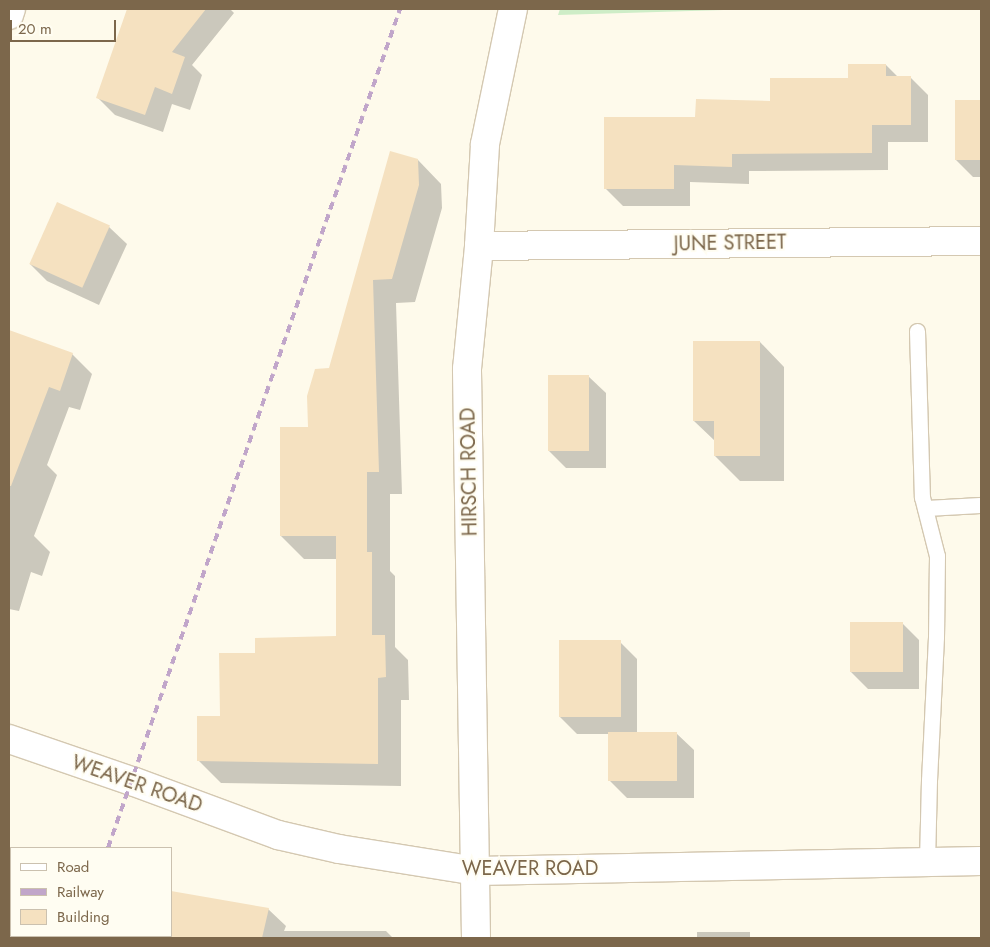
<!DOCTYPE html>
<style>
body{margin:0}
#map{position:relative;width:990px;height:947px;overflow:hidden;background:#fefaeb;font-family:Jost,sans-serif}
div>[style]{position:absolute}
.green>*{inset:0;background:#ceedc7}
.shadow>*{inset:0;background:#0003;transform-origin:0 0}
.building>*{inset:0;background:#f5e1c0;transform-origin:0 0}
.roads{filter:drop-shadow(1px 0 #d4c8b1) drop-shadow(-1px 0 #d4c8b1) drop-shadow(0 1px #d4c8b1) drop-shadow(0 -1px #d4c8b1)}
.service>*{height:15px;margin:-7.5px;padding:0 7.5px;transform-origin:7.5px;border-radius:7.5px;background:#fff}
.minor>*{height:28px;margin:-14px;padding:0 14px;transform-origin:14px;border-radius:14px;background:#fff}
.tertiary>*{height:28px;margin:-14px;padding:0 14px;transform-origin:14px;border-radius:14px;background:#fff}
.secondary>*{height:28px;margin:-14px;padding:0 14px;transform-origin:14px;border-radius:14px;background:#fff}
.rail>*{height:4px;margin-top:-2px;transform-origin:0;background:repeating-linear-gradient(90deg,#c1a6ca 0 8px,transparent 0 13px)}
span{translate:-50% -50%;white-space:nowrap;text-align:center;line-height:1.15;-webkit-text-stroke:4px #fffdf2;paint-order:stroke}
.street-label{font-size:20px;color:#7c674b}
.frame{position:absolute;inset:0;border:10px solid #7c674b;pointer-events:none}
.legend{position:absolute;left:10px;top:847px;width:162px;height:90px;box-sizing:border-box;background:#fffdf2;border:1px solid #cbc1af;margin:0;padding:6px 9px;list-style:none;font-size:15px;color:#7c674b}
.legend li{display:flex;align-items:center;gap:10px;height:25px}
.legend b{width:25px;border:1px solid #cbc1af}
.scale{position:absolute;left:10px;top:20px;width:106px;height:22px;box-sizing:border-box;border:2px solid #7c674b;border-top:0;padding-left:6px;font-size:15px;line-height:18px;white-space:nowrap;color:#7c674b;-webkit-text-stroke:4px #fffdf2;paint-order:stroke}
</style>
<div id="map">
<div class="green">
<i style="clip-path:polygon(560px 9px,757px 9px,558px 15px)"></i>
</div>
<div class="shadow">
<i style="clip-path:polygon(136px 9px,230px 9px,234px 13px,192px 65px,202px 75px,190px 110px,172px 104px,163px 132px,115px 115px,98px 98px,122px 26px)"></i>
<i style="clip-path:polygon(886px 65px,898px 77px,910px 77px,928px 95px,928px 142px,888px 142px,888px 170px,749px 171px,749px 184px,690px 182px,690px 206px,623px 206px,606px 189px,696px 118px,771px 102px,849px 79px)"></i>
<i style="clip-path:polygon(956px 101px,981px 101px,981px 177px,973px 177px,956px 160px)"></i>
<i style="clip-path:polygon(418px 160px,441px 184px,442px 208px,415px 302px,396px 303px,402px 494px,390px 494px,390px 571px,395px 576px,395px 647px,408px 660px,409px 700px,401px 700px,401px 786px,221px 783px,198px 760px,257px 654px,337px 637px,337px 559px,304px 559px,281px 536px,309px 428px,330px 369px)"></i>
<i style="clip-path:polygon(109px 227px,127px 244px,99px 305px,47px 281px,30px 264px)"></i>
<i style="clip-path:polygon(9px 331px,72px 354px,92px 374px,80px 410px,69px 407px,47px 465px,57px 475px,34px 536px,50px 552px,42px 576px,31px 572px,19px 611px,9px 609px)"></i>
<i style="clip-path:polygon(760px 342px,784px 367px,784px 481px,740px 481px,715px 456px,715px 441px,694px 421px)"></i>
<i style="clip-path:polygon(588px 376px,606px 393px,606px 468px,566px 468px,549px 451px)"></i>
<i style="clip-path:polygon(902px 623px,919px 640px,919px 689px,868px 689px,851px 672px)"></i>
<i style="clip-path:polygon(620px 642px,637px 659px,637px 733px,676px 733px,694px 750px,694px 798px,627px 798px,610px 781px,610px 734px,577px 734px,560px 717px)"></i>
<i style="clip-path:polygon(268px 909px,286px 926px,284px 931px,386px 931px,393px 938px,150px 938px,151px 936px,171px 936px)"></i>
<i style="left:697px;top:932px;width:53px;height:6px"></i>
<i style="left:570px;top:937px;width:49px;height:1px"></i>
</div>
<div class="building">
<i style="clip-path:polygon(127px 9px,206px 9px,172px 52px,185px 57px,172px 94px,155px 87px,145px 115px,96px 98px)"></i>
<i style="clip-path:polygon(848px 64px,886px 64px,886px 76px,911px 76px,911px 125px,872px 125px,872px 153px,732px 154px,732px 167px,674px 165px,674px 189px,604px 189px,604px 117px,695px 117px,696px 99px,770px 101px,770px 78px,848px 78px)"></i>
<i style="left:955px;top:100px;width:26px;height:60px"></i>
<i style="clip-path:polygon(390px 151px,418px 159px,419px 185px,392px 279px,373px 280px,379px 472px,367px 472px,367px 552px,372px 552px,372px 635px,385px 635px,386px 677px,378px 678px,378px 764px,197px 761px,197px 716px,220px 716px,219px 653px,255px 653px,255px 638px,336px 636px,336px 536px,280px 536px,280px 427px,308px 427px,307px 396px,315px 369px,329px 368px)"></i>
<i style="left:57px;top:202px;width:58px;height:68px;rotate:24deg"></i>
<i style="clip-path:polygon(9px 330px,73px 353px,60px 391px,49px 387px,11px 486px,9px 486px)"></i>
<i style="clip-path:polygon(693px 341px,760px 341px,760px 456px,714px 456px,714px 421px,693px 421px)"></i>
<i style="left:548px;top:375px;width:41px;height:76px"></i>
<i style="left:850px;top:622px;width:53px;height:50px"></i>
<i style="left:559px;top:640px;width:62px;height:77px"></i>
<i style="left:608px;top:732px;width:69px;height:49px"></i>
<i style="clip-path:polygon(171px 891px,269px 908px,262px 938px,171px 938px)"></i>
</div>
<div class="roads">
<div class="service">
<i style="left:917px;top:331px;width:166px;rotate:88.3deg"></i>
<i style="left:922px;top:497px;width:61px;rotate:75.7deg"></i>
<i style="left:937px;top:556px;width:81px;rotate:90.7deg"></i>
<i style="left:936px;top:637px;width:143px;rotate:92.8deg"></i>
<i style="left:929px;top:780px;width:81px;rotate:91.4deg"></i>
<i style="left:925px;top:508px;width:56px;rotate:-3.1deg"></i>
</div>
<div class="minor">
<i style="left:9px;top:15px;width:6px;rotate:-72deg"></i>
<i style="left:479px;top:246px;width:502px;rotate:-0.57deg"></i>
</div>
<div class="tertiary">
<i style="left:9px;top:739px;width:130px;rotate:18.9deg"></i>
<i style="left:132px;top:781px;width:156px;rotate:20.3deg"></i>
<i style="left:278px;top:835px;width:63px;rotate:12.9deg"></i>
<i style="left:339px;top:849px;width:139px;rotate:9.1deg"></i>
<i style="left:476px;top:871px;width:505px;rotate:-1.13deg"></i>
</div>
<div class="secondary">
<i style="left:476px;top:938px;width:569px;rotate:-90.91deg"></i>
<i style="left:467px;top:369px;width:124px;rotate:-84.4deg"></i>
<i style="left:479px;top:246px;width:102px;rotate:-86.6deg"></i>
<i style="left:485px;top:144px;width:138px;rotate:-78.3deg"></i>
</div>
</div>
<div class="rail">
<i style="left:108px;top:848px;width:888px;rotate:-70.81deg"></i>
<i style="left:75px;top:938px;width:2px;rotate:-63deg"></i>
</div>
<div class="street-label">
<span style="left:730px;top:243px;rotate:-1deg">JUNE STREET</span>
<span style="left:469px;top:472px;rotate:-91deg">HIRSCH ROAD</span>
<span style="left:137px;top:784px;rotate:19deg">WEAVER ROAD</span>
<span style="left:530px;top:868px">WEAVER ROAD</span>
</div>
<div class="frame"></div>
<ul class="legend">
<li><b style="height:6px;background:#fff"></b>Road</li>
<li><b style="height:6px;background:#c1a6ca"></b>Railway</li>
<li><b style="height:14px;background:#f5e1c0"></b>Building</li>
</ul>
<div class="scale">20 m</div>
</div>
